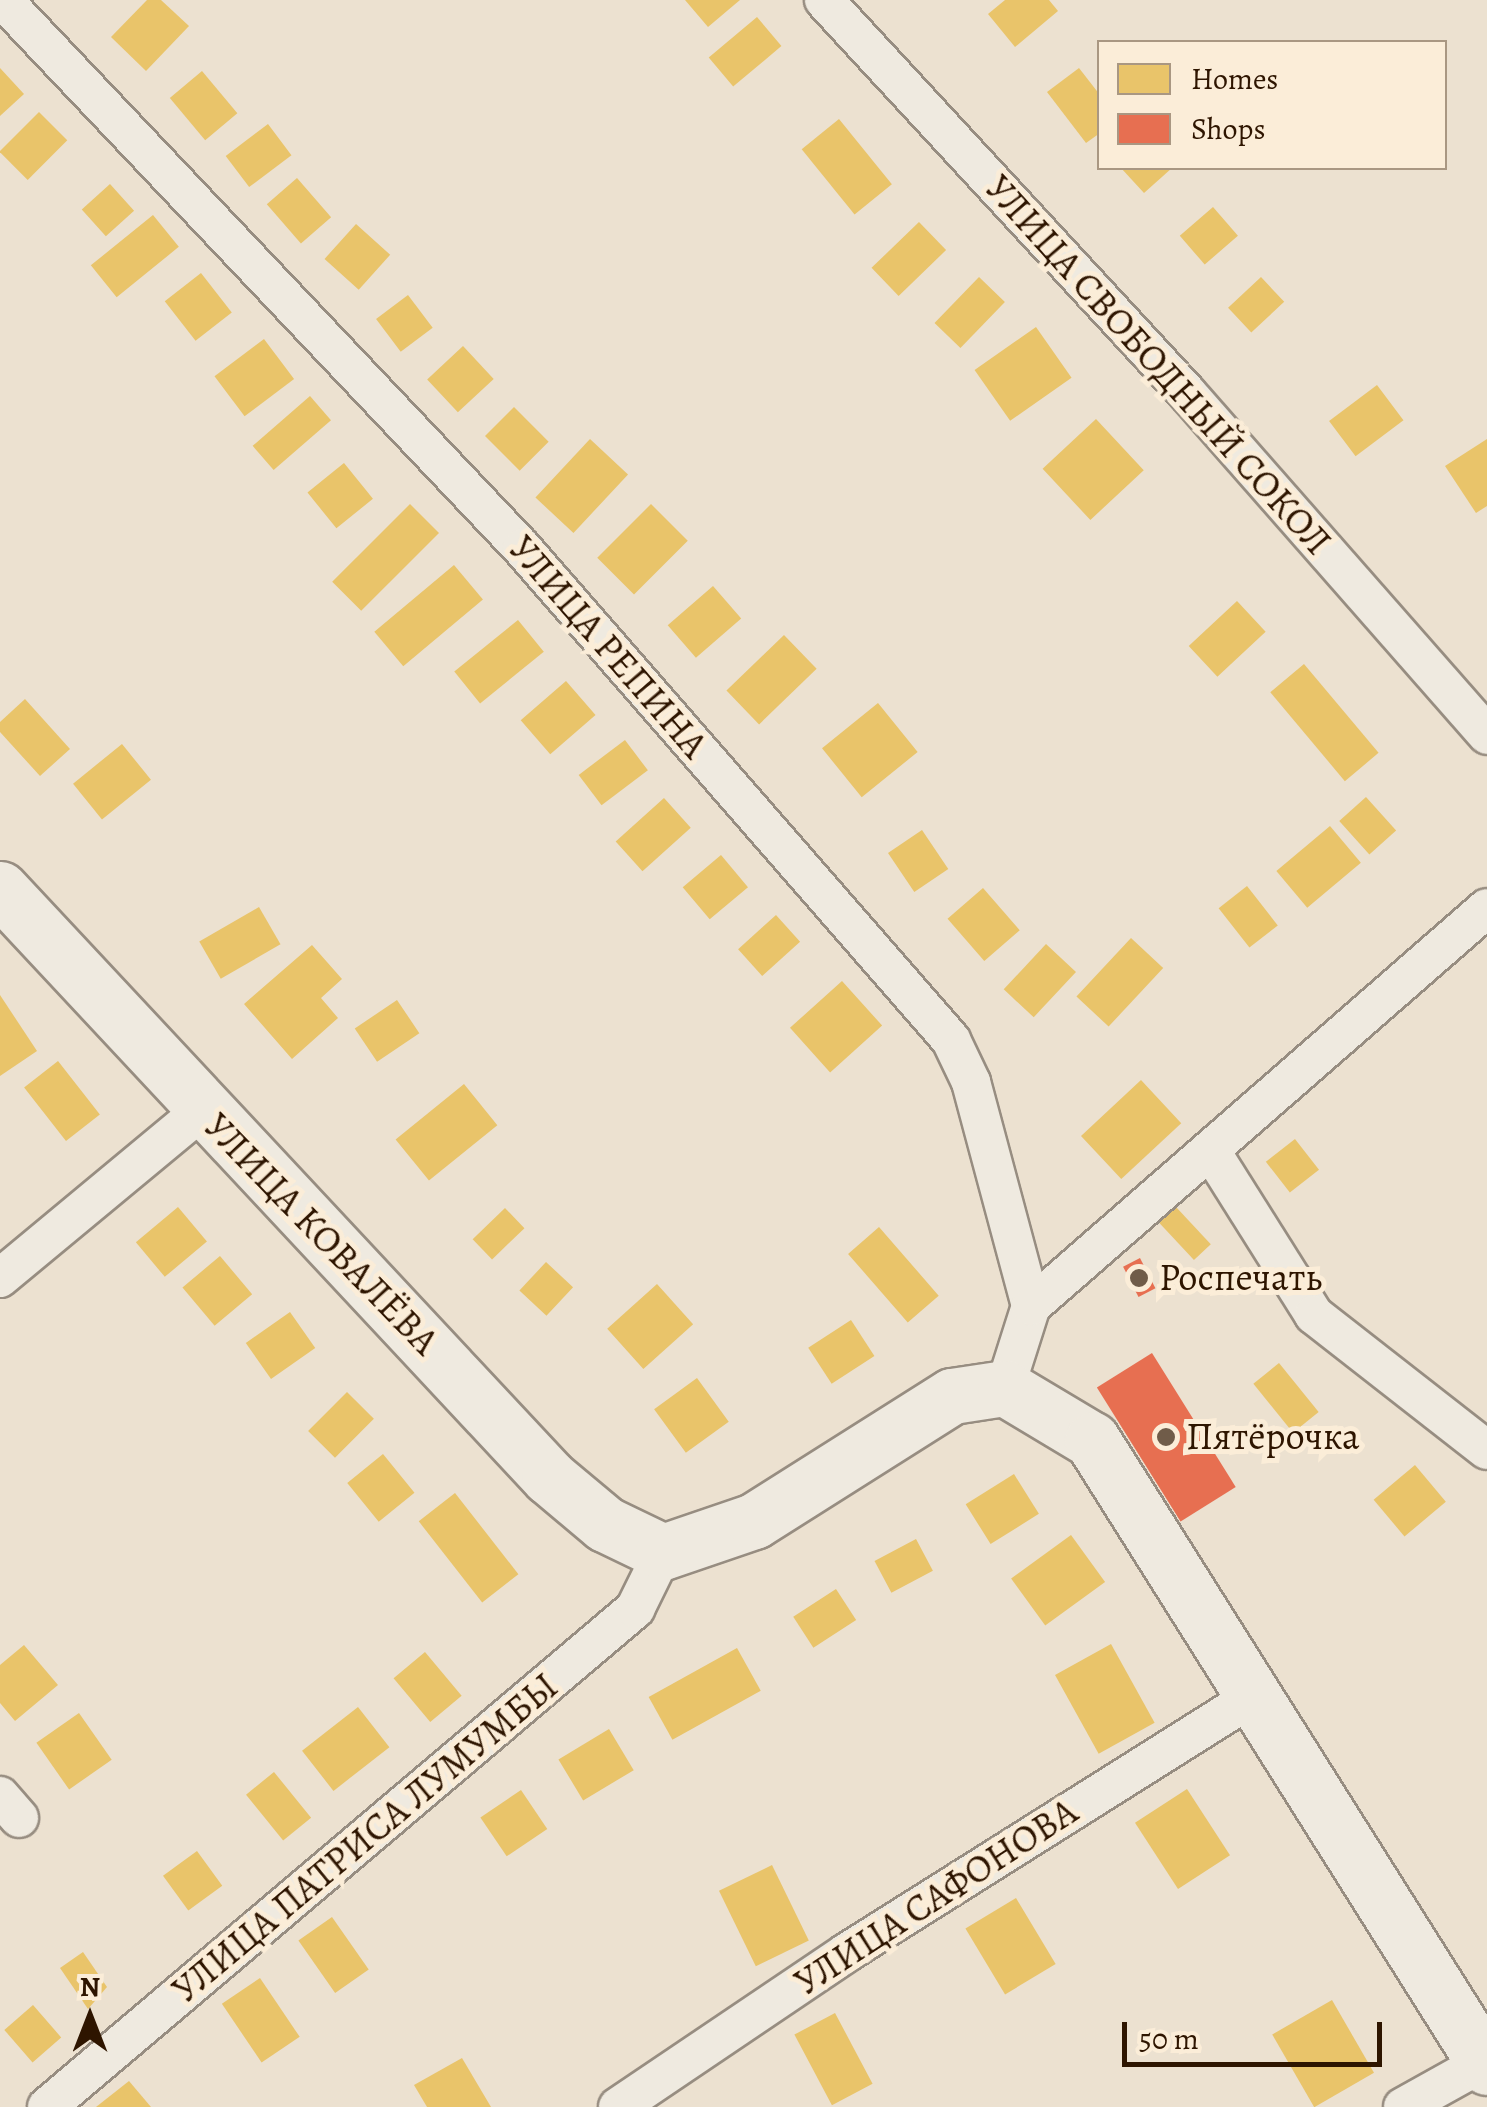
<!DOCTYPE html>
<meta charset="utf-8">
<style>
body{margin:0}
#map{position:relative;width:1487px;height:2107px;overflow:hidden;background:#ece1d0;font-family:Alegreya,serif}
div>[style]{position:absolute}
.homes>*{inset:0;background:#e9c46a;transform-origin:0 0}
.shops>*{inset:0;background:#e76f51;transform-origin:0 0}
.roads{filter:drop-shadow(2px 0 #978d81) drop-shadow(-2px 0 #978d81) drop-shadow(0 2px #978d81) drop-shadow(0 -2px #978d81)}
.street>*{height:38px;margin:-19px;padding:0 19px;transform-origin:19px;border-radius:19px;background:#efeae0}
.secondary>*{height:55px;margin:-27.5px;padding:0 27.5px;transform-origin:27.5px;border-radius:27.5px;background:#efeae0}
.dots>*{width:28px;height:28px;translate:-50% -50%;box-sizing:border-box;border:5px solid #fbedd8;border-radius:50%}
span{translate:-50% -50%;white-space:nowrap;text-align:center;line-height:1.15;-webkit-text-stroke:10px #fbedd8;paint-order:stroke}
.street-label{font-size:38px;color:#2e1500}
.poi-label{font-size:38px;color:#2e1500}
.left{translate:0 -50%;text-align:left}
.legend{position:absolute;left:1097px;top:40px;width:350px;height:130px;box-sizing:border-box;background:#fbedd8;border:2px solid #a99782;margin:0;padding:12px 18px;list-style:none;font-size:30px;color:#2e1500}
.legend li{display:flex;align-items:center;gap:20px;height:50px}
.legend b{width:50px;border:2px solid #a99782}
.north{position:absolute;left:40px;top:1967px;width:100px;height:100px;-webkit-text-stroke:8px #fbedd8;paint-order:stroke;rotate:0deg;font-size:28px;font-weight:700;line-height:40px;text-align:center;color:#2e1500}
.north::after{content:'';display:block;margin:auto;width:35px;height:45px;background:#2e1500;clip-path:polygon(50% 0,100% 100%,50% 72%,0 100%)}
.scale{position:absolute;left:1122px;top:2022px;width:260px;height:45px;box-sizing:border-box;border:5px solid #2e1500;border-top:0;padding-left:12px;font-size:30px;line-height:35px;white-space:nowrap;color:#2e1500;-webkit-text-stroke:8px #fbedd8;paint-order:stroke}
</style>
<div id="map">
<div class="homes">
<i style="clip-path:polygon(147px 0,161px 0,189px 26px,146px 71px,111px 37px)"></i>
<i style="clip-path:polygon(685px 0,740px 0,708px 27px)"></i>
<i style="clip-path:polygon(1005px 0,1049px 0,1058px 11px,1015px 47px,988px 14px)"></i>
<i style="left:757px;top:17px;width:38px;height:63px;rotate:50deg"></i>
<i style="clip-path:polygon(0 68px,24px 94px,0 116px)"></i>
<i style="clip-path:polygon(1079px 68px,1100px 95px,1100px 133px,1086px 143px,1047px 92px)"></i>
<i style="left:202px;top:71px;width:55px;height:42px;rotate:50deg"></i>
<i style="left:39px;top:112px;width:40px;height:56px;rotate:45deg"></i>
<i style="left:839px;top:119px;width:84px;height:48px;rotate:51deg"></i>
<i style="left:268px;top:124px;width:39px;height:53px;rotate:53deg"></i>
<i style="clip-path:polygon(1121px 168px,1172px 168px,1144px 193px)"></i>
<i style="left:297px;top:178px;width:52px;height:40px;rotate:49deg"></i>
<i style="left:110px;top:184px;width:36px;height:38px;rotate:48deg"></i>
<i style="left:1213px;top:207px;width:38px;height:44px;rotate:49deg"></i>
<i style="left:153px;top:215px;width:41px;height:80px;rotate:51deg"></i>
<i style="left:919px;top:222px;width:39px;height:66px;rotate:46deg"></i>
<i style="left:356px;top:224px;width:46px;height:47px;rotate:42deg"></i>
<i style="left:201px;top:273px;width:50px;height:46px;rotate:52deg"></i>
<i style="left:979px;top:277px;width:36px;height:64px;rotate:44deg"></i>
<i style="left:1261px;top:277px;width:34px;height:45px;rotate:47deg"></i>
<i style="left:408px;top:295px;width:41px;height:40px;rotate:53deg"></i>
<i style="left:1036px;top:327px;width:62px;height:75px;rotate:55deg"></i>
<i style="left:264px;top:339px;width:50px;height:62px;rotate:53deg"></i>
<i style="left:463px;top:346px;width:45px;height:49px;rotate:47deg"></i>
<i style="left:1377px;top:385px;width:44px;height:60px;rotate:53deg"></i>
<i style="left:310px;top:396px;width:32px;height:76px;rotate:49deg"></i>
<i style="left:514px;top:407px;width:49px;height:41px;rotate:45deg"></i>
<i style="left:1096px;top:419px;width:70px;height:73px;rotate:47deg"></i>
<i style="left:590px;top:439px;width:52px;height:80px;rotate:43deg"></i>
<i style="clip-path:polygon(1487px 439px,1487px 506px,1476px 513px,1445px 466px)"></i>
<i style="left:344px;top:463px;width:46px;height:47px;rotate:51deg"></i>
<i style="left:410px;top:504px;width:41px;height:110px;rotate:45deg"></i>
<i style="left:651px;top:504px;width:52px;height:76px;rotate:45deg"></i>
<i style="left:454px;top:565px;width:45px;height:104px;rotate:50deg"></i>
<i style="left:713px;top:586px;width:43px;height:60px;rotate:49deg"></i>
<i style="left:1237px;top:601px;width:42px;height:66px;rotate:47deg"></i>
<i style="left:518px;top:620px;width:41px;height:82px;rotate:51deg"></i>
<i style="left:784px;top:635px;width:47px;height:80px;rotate:46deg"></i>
<i style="left:1304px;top:664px;width:116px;height:44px;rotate:50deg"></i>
<i style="left:566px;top:681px;width:45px;height:60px;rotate:49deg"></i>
<i style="clip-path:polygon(25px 699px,70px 749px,40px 776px,0 732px,0 722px)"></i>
<i style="left:878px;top:703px;width:63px;height:72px;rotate:51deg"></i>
<i style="left:625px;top:740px;width:38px;height:58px;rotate:53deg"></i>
<i style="left:122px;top:744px;width:46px;height:63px;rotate:51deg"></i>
<i style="left:1366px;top:797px;width:45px;height:36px;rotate:48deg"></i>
<i style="left:664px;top:798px;width:40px;height:65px;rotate:48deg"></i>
<i style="left:1330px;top:826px;width:48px;height:70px;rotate:50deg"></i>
<i style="left:922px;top:830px;width:47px;height:41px;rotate:56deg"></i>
<i style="left:721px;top:855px;width:42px;height:50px;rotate:50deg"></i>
<i style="left:1247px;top:886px;width:50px;height:36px;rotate:52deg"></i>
<i style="left:983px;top:888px;width:56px;height:47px;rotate:49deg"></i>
<i style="left:259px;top:907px;width:43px;height:69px;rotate:60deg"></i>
<i style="left:776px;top:915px;width:36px;height:51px;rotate:48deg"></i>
<i style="left:1131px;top:938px;width:44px;height:80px;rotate:43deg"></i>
<i style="left:1046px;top:944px;width:41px;height:62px;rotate:43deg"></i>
<i style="clip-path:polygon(312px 945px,342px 979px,321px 998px,338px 1018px,292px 1059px,244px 1004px)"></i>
<i style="left:842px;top:981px;width:60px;height:70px;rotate:48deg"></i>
<i style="clip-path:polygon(0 995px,37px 1051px,0 1076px)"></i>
<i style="left:397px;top:1000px;width:40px;height:51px;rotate:56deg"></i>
<i style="left:58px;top:1061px;width:68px;height:43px;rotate:52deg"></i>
<i style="left:1141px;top:1080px;width:59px;height:82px;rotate:47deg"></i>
<i style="left:464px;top:1084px;width:53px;height:88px;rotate:51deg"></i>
<i style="left:1295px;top:1139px;width:39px;height:37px;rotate:52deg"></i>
<i style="left:178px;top:1207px;width:45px;height:55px;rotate:50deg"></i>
<i style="left:1176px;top:1207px;width:51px;height:23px;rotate:47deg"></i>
<i style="left:505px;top:1208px;width:28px;height:45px;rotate:46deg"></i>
<i style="left:879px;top:1227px;width:91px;height:41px;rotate:49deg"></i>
<i style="left:220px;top:1256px;width:50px;height:49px;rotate:50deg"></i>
<i style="left:546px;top:1262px;width:37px;height:39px;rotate:43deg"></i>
<i style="left:657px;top:1284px;width:54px;height:67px;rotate:48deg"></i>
<i style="left:290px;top:1312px;width:44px;height:54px;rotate:55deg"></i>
<i style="left:851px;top:1320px;width:43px;height:51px;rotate:57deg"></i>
<i style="left:1279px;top:1363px;width:63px;height:33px;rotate:51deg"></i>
<i style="left:697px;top:1378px;width:54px;height:53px;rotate:54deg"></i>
<i style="left:347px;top:1392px;width:38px;height:55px;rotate:45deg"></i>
<i style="left:383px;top:1454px;width:50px;height:46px;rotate:51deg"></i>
<i style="left:1415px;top:1465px;width:48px;height:54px;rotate:50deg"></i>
<i style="left:1014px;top:1474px;width:47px;height:57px;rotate:58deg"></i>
<i style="left:455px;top:1493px;width:103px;height:46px;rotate:52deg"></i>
<i style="left:1071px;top:1535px;width:58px;height:74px;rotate:54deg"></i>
<i style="left:916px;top:1539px;width:36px;height:47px;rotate:62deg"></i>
<i style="left:836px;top:1589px;width:37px;height:51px;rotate:57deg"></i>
<i style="left:1111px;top:1644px;width:90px;height:64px;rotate:61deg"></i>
<i style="clip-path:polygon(24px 1645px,58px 1685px,15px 1721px,0 1703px,0 1665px)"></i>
<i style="left:737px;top:1648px;width:49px;height:101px;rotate:61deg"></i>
<i style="left:425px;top:1652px;width:57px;height:41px;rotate:50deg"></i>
<i style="left:358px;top:1707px;width:51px;height:71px;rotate:52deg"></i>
<i style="left:79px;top:1713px;width:57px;height:52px;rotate:55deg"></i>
<i style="left:609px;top:1729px;width:48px;height:59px;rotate:59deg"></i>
<i style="left:274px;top:1772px;width:59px;height:36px;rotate:51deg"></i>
<i style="left:1187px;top:1789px;width:79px;height:62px;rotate:57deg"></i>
<i style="left:521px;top:1790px;width:47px;height:49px;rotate:56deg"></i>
<i style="left:197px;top:1851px;width:43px;height:42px;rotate:54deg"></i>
<i style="left:772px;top:1865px;width:84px;height:59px;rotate:64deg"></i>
<i style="left:1016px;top:1898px;width:77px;height:59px;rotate:59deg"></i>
<i style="left:332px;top:1917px;width:64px;height:41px;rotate:55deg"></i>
<i style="clip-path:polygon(83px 1952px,107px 1987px,88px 2009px,60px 1968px)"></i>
<i style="left:260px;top:1978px;width:71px;height:46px;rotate:56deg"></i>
<i style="left:1332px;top:2000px;width:84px;height:69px;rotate:60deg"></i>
<i style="left:33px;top:2005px;width:43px;height:38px;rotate:49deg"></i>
<i style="left:835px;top:2013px;width:80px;height:46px;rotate:62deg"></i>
<i style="clip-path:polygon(462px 2058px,491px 2107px,427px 2107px,414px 2085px)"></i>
<i style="clip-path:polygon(129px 2081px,151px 2107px,96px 2107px)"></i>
</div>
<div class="shops">
<i style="left:1140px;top:1258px;width:34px;height:19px;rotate:63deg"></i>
<i style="left:1152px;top:1353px;width:158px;height:65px;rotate:58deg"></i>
</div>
<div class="roads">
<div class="street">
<i style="left:3px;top:0;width:755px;rotate:46.56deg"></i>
<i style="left:522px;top:548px;width:653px;rotate:48.91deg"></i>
<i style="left:951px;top:1040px;width:47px;rotate:64.5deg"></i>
<i style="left:971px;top:1082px;width:232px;rotate:75deg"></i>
<i style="left:1031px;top:1306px;width:86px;rotate:107.6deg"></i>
<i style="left:824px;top:0;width:535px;rotate:47.27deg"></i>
<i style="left:1187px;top:393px;width:455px;rotate:48.7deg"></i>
<i style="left:1212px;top:1153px;width:191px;rotate:57.8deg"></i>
<i style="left:1314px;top:1315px;width:219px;rotate:38deg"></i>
<i style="left:0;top:1278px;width:261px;rotate:-39.7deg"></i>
<i style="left:1031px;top:1306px;width:605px;rotate:-41.11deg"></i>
<i style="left:0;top:1796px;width:29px;rotate:49deg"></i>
<i style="left:47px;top:2107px;width:771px;rotate:-40.26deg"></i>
<i style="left:635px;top:1609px;width:64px;rotate:-63.8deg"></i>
<i style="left:618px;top:2107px;width:275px;rotate:-34deg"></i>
<i style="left:846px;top:1953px;width:486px;rotate:-32.2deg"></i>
<i style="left:1403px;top:2107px;width:93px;rotate:-29.1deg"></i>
</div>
<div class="secondary">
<i style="left:0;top:889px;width:804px;rotate:46.96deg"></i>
<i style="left:549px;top:1477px;width:73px;rotate:40deg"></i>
<i style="left:605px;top:1524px;width:64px;rotate:25.8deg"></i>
<i style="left:663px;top:1552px;width:96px;rotate:-18.8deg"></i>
<i style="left:754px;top:1521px;width:234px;rotate:-32.3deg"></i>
<i style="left:952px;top:1396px;width:54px;rotate:-8.6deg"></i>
<i style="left:1005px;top:1388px;width:101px;rotate:30.9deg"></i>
<i style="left:1092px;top:1440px;width:741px;rotate:57.79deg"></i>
</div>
</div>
<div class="dots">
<i style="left:1139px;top:1278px;background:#705c49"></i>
<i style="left:1166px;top:1437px;background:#705c49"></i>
</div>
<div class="street-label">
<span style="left:1158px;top:365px;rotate:48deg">УЛИЦА СВОБОДНЫЙ СОКОЛ</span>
<span style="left:608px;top:647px;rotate:49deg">УЛИЦА РЕПИНА</span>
<span style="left:321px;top:1234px;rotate:46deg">УЛИЦА КОВАЛЁВА</span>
<span style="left:365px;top:1838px;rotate:-40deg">УЛИЦА ПАТРИСА ЛУМУМБЫ</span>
<span style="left:936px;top:1897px;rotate:-33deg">УЛИЦА САФОНОВА</span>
</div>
<div class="poi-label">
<span class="left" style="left:1159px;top:1278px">Роспечать</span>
<span class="left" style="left:1186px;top:1437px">Пятёрочка</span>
</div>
<ul class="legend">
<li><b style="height:28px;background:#e9c46a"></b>Homes</li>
<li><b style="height:28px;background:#e76f51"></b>Shops</li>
</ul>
<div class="north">N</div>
<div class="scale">50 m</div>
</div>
